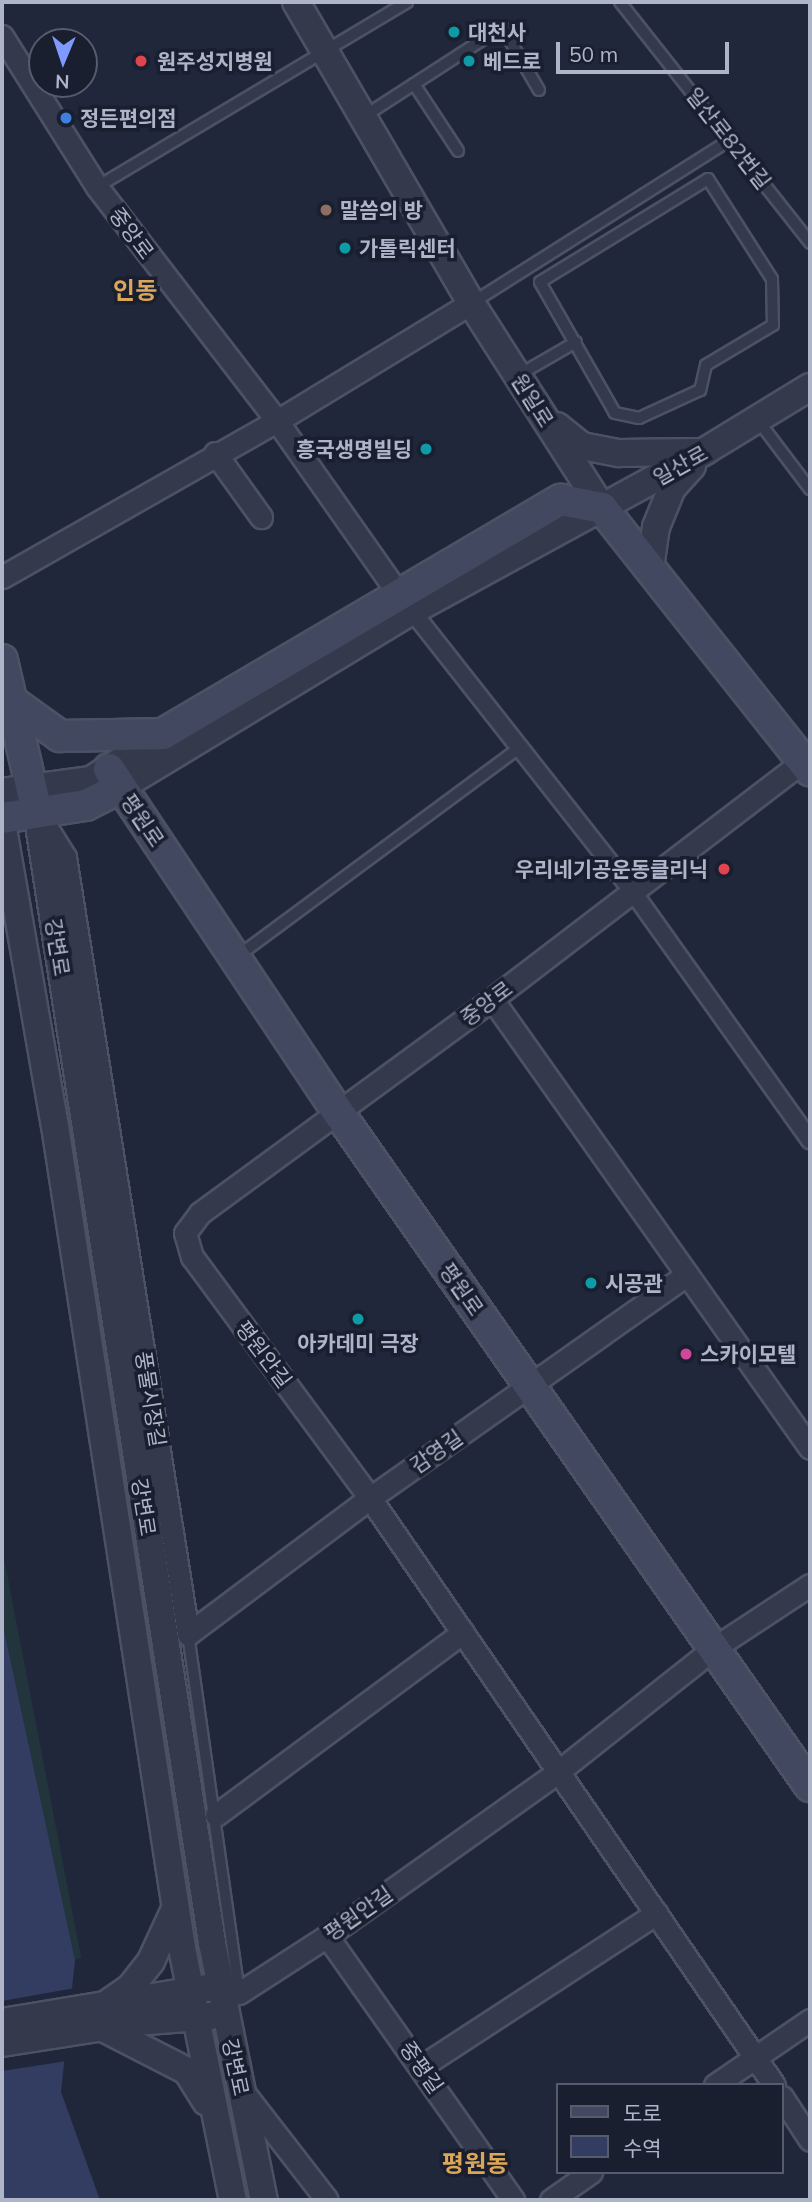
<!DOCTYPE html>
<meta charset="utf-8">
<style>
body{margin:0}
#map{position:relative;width:812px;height:2202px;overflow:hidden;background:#21273b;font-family:Mulish,"Noto Sans KR",sans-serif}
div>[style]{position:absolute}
.green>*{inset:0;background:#23353c}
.water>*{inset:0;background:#323d61}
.pier>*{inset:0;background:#21273b}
.roads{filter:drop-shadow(2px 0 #4c5263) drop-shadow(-2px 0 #4c5263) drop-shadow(0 2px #4c5263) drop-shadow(0 -2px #4c5263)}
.service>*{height:10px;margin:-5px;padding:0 5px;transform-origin:5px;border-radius:5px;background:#343a4c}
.pedestrian>*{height:16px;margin:-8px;padding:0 8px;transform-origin:8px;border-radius:8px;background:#343a4c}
.minor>*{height:21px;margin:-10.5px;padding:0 10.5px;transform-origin:10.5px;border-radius:10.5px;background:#343a4c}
.tertiary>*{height:26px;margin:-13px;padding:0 13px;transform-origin:13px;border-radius:13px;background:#343a4c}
.secondary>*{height:30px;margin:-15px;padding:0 15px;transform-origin:15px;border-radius:15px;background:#42485f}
.dots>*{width:19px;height:19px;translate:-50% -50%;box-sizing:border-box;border:4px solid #1a1f30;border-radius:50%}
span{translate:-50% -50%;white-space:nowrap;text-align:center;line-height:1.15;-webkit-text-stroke:7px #1a1f30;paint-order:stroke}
.poi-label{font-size:21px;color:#afb5c8;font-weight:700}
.left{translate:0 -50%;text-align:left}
.right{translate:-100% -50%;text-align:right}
.street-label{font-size:21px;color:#afb5c8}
.quarter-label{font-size:24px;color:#daa658;font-weight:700}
.frame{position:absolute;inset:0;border:4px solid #afb5c8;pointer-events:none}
.legend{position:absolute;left:556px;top:2083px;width:228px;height:91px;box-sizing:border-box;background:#1a1f30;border:2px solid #565b6d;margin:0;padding:9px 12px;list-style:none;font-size:21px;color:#afb5c8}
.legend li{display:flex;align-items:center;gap:14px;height:35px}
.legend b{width:35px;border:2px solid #565b6d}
.north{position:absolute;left:28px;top:28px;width:70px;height:70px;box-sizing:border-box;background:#1a1f30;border:2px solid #565b6d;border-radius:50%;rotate:182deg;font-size:19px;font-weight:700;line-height:28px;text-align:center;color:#afb5c8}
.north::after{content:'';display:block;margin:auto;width:24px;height:32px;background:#7e9afd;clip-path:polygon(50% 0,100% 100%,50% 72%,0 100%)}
.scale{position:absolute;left:556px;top:42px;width:173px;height:32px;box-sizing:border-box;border:4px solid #afb5c8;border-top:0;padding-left:9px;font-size:21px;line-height:24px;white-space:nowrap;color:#afb5c8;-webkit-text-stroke:5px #1a1f30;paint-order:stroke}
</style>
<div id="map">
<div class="green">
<i style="clip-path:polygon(2px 1548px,81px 1957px,75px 1960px,2px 1621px)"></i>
</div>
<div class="water">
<i style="clip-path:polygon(2px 1621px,75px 1960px,61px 2092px,100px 2200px,2px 2200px)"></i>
</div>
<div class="pier">
<i style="clip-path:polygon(75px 1988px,67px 2061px,2px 2071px,2px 2001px)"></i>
</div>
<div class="roads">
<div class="service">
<i style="left:620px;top:2px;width:307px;rotate:51.7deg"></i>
<i style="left:414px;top:84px;width:80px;rotate:56.7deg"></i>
<i style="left:363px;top:117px;width:166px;rotate:-32.9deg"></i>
<i style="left:502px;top:27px;width:73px;rotate:59.6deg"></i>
<i style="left:708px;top:179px;width:119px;rotate:57.4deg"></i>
<i style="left:772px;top:279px;width:46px;rotate:88.8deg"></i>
<i style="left:773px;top:325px;width:78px;rotate:149.2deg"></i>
<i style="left:706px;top:365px;width:26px;rotate:103deg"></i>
<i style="left:700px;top:390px;width:67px;rotate:155.3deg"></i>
<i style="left:639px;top:418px;width:25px;rotate:-168deg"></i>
<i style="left:615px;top:413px;width:151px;rotate:-119.8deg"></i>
<i style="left:540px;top:282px;width:197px;rotate:-31.5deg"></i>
<i style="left:97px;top:187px;width:361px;rotate:-30.8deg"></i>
<i style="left:472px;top:303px;width:305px;rotate:-32.3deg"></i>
<i style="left:517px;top:376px;width:68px;rotate:-30deg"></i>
<i style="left:757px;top:419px;width:88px;rotate:52.9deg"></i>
<i style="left:238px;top:956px;width:353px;rotate:-36.5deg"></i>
<i style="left:188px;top:1634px;width:363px;rotate:81.9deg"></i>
</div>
<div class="pedestrian">
<i style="left:412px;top:611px;width:357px;rotate:51.8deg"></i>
<i style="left:633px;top:892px;width:305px;rotate:54.5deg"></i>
</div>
<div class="minor">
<i style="left:2px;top:36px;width:178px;rotate:57.8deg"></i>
<i style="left:97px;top:187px;width:295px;rotate:52.4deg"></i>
<i style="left:277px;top:421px;width:214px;rotate:54.9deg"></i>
<i style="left:215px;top:453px;width:79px;rotate:54.3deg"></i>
<i style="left:2px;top:577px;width:316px;rotate:-29.6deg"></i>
<i style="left:277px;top:421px;width:227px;rotate:-31.3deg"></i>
<i style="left:40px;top:817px;width:47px;rotate:58deg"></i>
<i style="left:65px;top:857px;width:787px;rotate:81deg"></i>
<i style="left:188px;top:1634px;width:227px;rotate:-36.8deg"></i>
<i style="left:370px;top:1498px;width:388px;rotate:-35.2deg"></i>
<i style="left:492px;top:999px;width:550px;rotate:54.69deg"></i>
<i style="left:216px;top:1815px;width:307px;rotate:-36.5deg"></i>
<i style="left:327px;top:1936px;width:323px;rotate:54.8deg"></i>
<i style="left:221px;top:1998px;width:19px;rotate:-16deg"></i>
<i style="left:239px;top:1993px;width:105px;rotate:-32.9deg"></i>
<i style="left:327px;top:1936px;width:285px;rotate:-35.4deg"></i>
<i style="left:559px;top:1771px;width:198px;rotate:-38.4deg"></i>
<i style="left:714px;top:1648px;width:115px;rotate:-33.3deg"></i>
<i style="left:422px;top:2066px;width:280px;rotate:-33.1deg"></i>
<i style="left:715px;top:2085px;width:115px;rotate:-34.4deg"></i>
<i style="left:774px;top:2085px;width:713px;rotate:-124.54deg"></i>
<i style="left:370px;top:1498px;width:300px;rotate:-126.4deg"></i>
<i style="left:192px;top:1257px;width:25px;rotate:-106deg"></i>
<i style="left:185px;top:1233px;width:25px;rotate:-53deg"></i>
<i style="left:200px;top:1213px;width:362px;rotate:-36.2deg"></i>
<i style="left:492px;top:999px;width:392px;rotate:-37.4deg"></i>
<i style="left:244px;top:2093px;width:135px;rotate:52.2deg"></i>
<i style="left:782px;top:2097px;width:51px;rotate:56.9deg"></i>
<i style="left:551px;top:2200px;width:49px;rotate:-35deg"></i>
</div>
<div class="tertiary">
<i style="left:296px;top:2px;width:348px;rotate:59.8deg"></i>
<i style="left:471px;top:303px;width:243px;rotate:57.4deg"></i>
<i style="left:557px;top:426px;width:32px;rotate:39deg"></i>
<i style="left:582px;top:446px;width:38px;rotate:11deg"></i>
<i style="left:619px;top:453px;width:78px;rotate:-0.7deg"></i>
<i style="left:650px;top:568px;width:41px;rotate:-81.7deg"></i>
<i style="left:656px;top:527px;width:42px;rotate:-67.7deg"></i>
<i style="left:672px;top:488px;width:30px;rotate:-48deg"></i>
<i style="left:121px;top:787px;width:340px;rotate:-31.2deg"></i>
<i style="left:412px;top:611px;width:334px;rotate:-28.6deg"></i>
<i style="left:705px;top:451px;width:123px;rotate:-31.4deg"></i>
<i style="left:2px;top:792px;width:90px;rotate:-7.7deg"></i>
<i style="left:91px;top:780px;width:85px;rotate:-32.6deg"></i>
<i style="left:37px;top:812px;width:1144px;rotate:81.2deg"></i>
<i style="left:212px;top:1943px;width:262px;rotate:78.6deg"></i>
<i style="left:2px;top:823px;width:308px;rotate:80.1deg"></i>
<i style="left:55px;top:1126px;width:832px;rotate:81.22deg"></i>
<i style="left:182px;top:1948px;width:257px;rotate:78.6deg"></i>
<i style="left:104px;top:2006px;width:32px;rotate:-35deg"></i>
<i style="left:130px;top:1988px;width:34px;rotate:-52deg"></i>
<i style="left:151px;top:1961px;width:57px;rotate:-65.2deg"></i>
<i style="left:2px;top:2022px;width:208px;rotate:-9.4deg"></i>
<i style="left:103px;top:2028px;width:94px;rotate:27.1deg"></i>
<i style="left:187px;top:2071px;width:36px;rotate:58deg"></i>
<i style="left:2px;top:2043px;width:136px;rotate:-8.9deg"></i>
<i style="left:136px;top:2022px;width:75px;rotate:-4.6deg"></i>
</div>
<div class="secondary">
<i style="left:2px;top:660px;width:156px;rotate:77deg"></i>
<i style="left:14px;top:703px;width:57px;rotate:35.7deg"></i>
<i style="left:60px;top:736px;width:103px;rotate:-1.1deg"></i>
<i style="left:163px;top:734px;width:462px;rotate:-30.5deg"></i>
<i style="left:561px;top:500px;width:42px;rotate:11deg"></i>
<i style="left:602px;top:508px;width:335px;rotate:51.6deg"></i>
<i style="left:109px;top:769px;width:412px;rotate:56.3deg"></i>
<i style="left:338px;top:1112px;width:823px;rotate:55deg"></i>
<i style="left:2px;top:818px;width:85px;rotate:-8.8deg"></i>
<i style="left:86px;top:805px;width:39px;rotate:-27deg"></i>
</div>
</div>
<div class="dots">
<i style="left:454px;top:32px;background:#0f9aa8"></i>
<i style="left:141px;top:61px;background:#e0444e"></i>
<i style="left:469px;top:61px;background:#0f9aa8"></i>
<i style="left:66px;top:118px;background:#3f7fe0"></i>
<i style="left:326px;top:210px;background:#8d6e63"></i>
<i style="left:345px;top:248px;background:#0f9aa8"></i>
<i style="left:426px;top:449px;background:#0f9aa8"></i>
<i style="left:724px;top:869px;background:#e0444e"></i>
<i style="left:591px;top:1283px;background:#0f9aa8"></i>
<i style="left:358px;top:1319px;background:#0f9aa8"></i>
<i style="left:686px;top:1354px;background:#d1479c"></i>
</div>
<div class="poi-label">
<span class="left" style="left:468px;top:32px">대천사</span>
<span class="left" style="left:157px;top:61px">원주성지병원</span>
<span class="left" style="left:483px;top:61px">베드로</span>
<span class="left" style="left:80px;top:118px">정든편의점</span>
<span class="left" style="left:340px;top:210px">말씀의 방</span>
<span class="left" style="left:359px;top:248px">가톨릭센터</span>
<span class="right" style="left:412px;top:449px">흥국생명빌딩</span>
<span class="right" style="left:708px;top:869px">우리네기공운동클리닉</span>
<span class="left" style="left:605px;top:1283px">시공관</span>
<span style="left:358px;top:1343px">아카데미 극장</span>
<span class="left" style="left:700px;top:1354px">스카이모텔</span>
</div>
<div class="street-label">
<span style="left:729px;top:138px;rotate:52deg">일산로82번길</span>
<span style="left:132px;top:233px;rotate:53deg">중앙로</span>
<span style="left:533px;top:400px;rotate:58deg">원일로</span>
<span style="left:680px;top:465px;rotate:-29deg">일산로</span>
<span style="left:143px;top:820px;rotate:56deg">평원로</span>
<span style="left:58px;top:947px;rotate:81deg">강변로</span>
<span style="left:486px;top:1003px;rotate:-37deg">중앙로</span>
<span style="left:462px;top:1289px;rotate:55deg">평원로</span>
<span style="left:264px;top:1354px;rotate:53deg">평원안길</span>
<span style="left:151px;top:1399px;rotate:81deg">풍물시장길</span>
<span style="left:436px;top:1451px;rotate:-35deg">감영길</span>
<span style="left:144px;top:1507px;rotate:81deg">강변로</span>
<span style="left:358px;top:1913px;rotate:-35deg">평원안길</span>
<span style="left:236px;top:2067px;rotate:78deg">강변로</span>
<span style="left:422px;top:2067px;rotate:55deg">중평길</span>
</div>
<div class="quarter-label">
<span style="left:135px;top:291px">인동</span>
<span style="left:475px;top:2164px">평원동</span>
</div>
<div class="frame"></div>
<ul class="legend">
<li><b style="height:9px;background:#42485f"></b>도로</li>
<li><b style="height:19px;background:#323d61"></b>수역</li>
</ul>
<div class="north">N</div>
<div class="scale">50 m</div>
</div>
